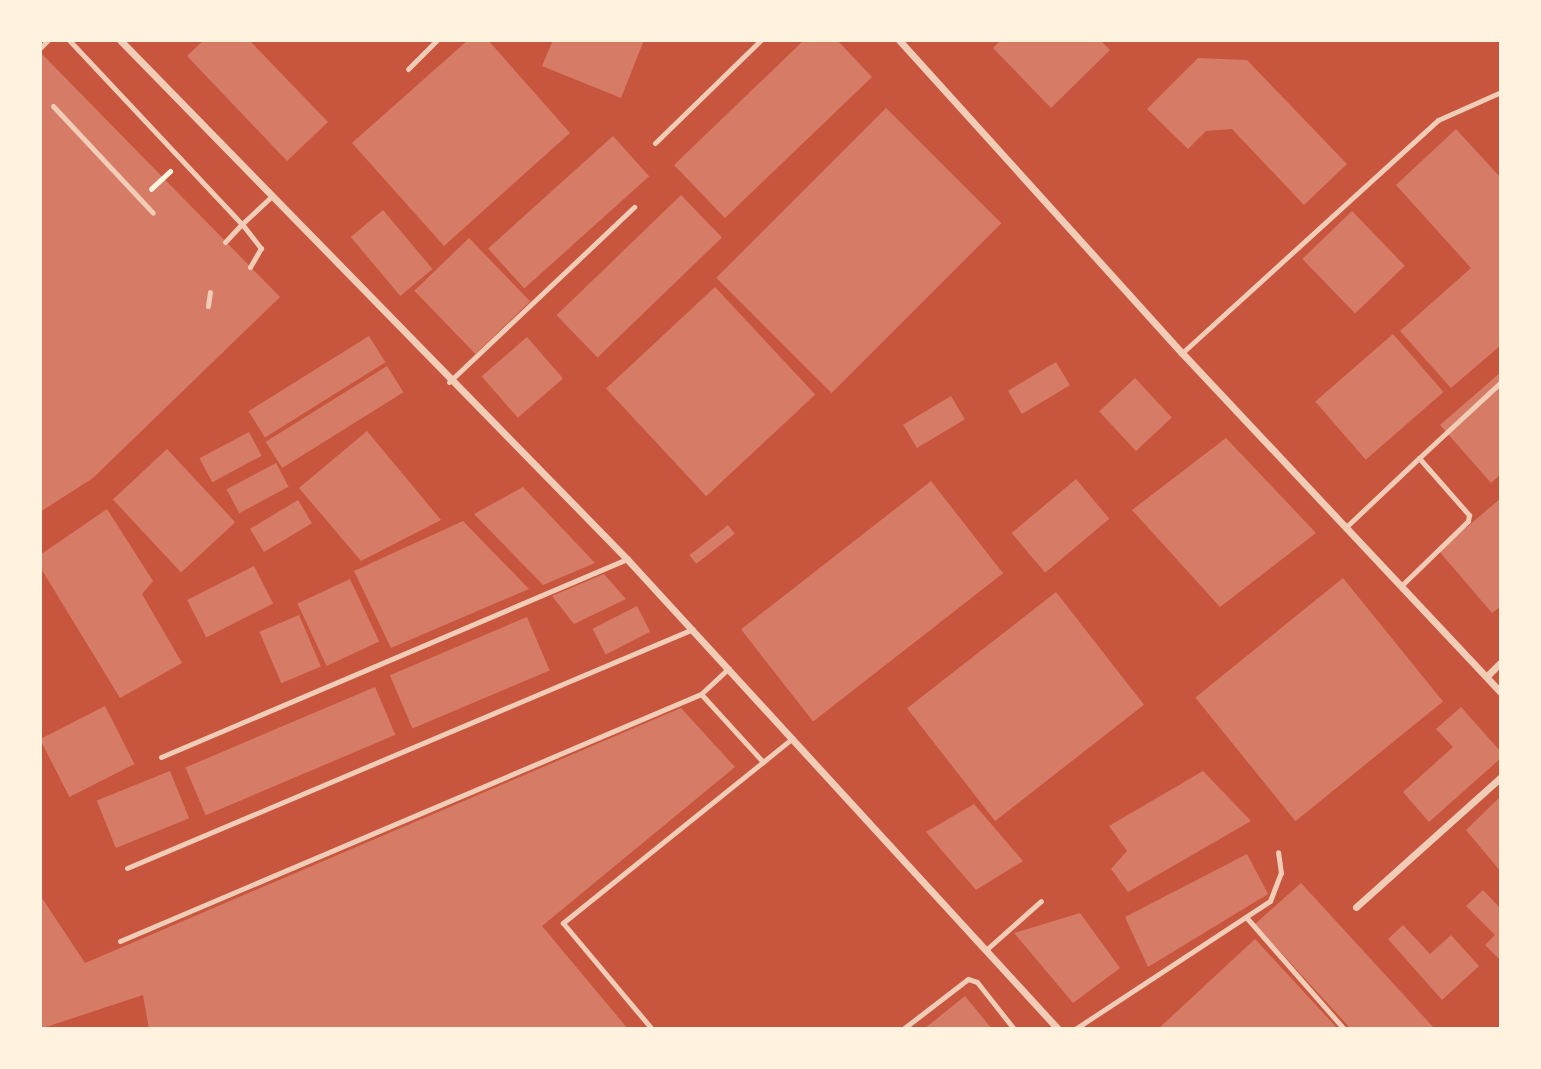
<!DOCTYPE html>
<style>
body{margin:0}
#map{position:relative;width:1541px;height:1069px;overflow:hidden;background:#c8553d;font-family:"Space Grotesk",sans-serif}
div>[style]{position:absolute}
.building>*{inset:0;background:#d67c66;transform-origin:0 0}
.path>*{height:4.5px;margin:-2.25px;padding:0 2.25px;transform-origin:2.25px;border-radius:2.25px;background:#fff3e0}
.service>*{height:5px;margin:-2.5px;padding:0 2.5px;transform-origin:2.5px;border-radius:2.5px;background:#f1ccb7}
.minor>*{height:7px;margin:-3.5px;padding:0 3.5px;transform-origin:3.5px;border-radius:3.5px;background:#f1ccb7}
span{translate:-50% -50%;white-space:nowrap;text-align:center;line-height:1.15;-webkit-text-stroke:7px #fff3e0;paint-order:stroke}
.frame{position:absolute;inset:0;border:42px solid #fff3e0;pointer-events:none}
</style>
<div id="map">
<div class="building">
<i style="clip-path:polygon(204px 40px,249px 40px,328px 122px,287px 161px,187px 56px)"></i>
<i style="clip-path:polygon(468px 40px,488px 40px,570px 133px,444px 246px,352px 143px)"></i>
<i style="clip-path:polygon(553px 40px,644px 40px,621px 98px,542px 66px)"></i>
<i style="clip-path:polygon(804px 40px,837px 40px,872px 77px,725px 218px,674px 165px)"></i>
<i style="clip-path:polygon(1001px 40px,1100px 40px,1110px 50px,1051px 108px,993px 48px)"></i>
<i style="clip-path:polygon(40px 52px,280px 297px,93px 478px,40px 512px)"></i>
<i style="clip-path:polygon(1198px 58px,1247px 60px,1347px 164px,1304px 205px,1232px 129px,1206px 131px,1188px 149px,1147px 109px)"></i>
<i style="left:886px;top:108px;width:163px;height:240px;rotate:45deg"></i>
<i style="clip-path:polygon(1456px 129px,1501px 178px,1501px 345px,1451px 388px,1400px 331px,1471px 268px,1396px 185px)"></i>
<i style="left:613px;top:136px;width:54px;height:168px;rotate:48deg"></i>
<i style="left:681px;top:195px;width:59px;height:173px;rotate:46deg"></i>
<i style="left:383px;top:210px;width:77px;height:42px;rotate:50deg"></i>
<i style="left:1352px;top:211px;width:76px;height:69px;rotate:46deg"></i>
<i style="left:469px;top:238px;width:88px;height:76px;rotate:46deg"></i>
<i style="left:715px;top:287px;width:147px;height:149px;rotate:47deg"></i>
<i style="left:1393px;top:334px;width:77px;height:103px;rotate:49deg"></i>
<i style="left:369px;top:336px;width:31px;height:142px;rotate:58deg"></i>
<i style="left:527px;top:337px;width:55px;height:60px;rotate:49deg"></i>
<i style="left:1056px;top:362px;width:27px;height:56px;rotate:59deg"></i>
<i style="left:387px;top:366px;width:31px;height:143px;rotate:58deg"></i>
<i style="clip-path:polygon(1501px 372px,1501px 474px,1491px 483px,1440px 425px)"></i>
<i style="left:1135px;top:378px;width:54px;height:49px;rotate:47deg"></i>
<i style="left:951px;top:396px;width:27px;height:56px;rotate:59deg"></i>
<i style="clip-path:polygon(367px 431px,441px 520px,361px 561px,299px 488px)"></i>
<i style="left:249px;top:432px;width:27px;height:56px;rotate:62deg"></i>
<i style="clip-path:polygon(1226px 438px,1316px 533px,1220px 607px,1132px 510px)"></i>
<i style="left:167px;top:449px;width:100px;height:74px;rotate:47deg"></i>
<i style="left:276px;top:463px;width:27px;height:56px;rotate:62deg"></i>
<i style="left:1076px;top:479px;width:52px;height:84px;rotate:50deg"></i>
<i style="left:931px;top:481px;width:117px;height:241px;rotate:52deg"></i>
<i style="clip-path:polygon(523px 487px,595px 563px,543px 585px,474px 514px)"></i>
<i style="clip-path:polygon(1501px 498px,1501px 606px,1492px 613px,1439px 551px)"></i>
<i style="left:298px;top:500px;width:27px;height:56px;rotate:59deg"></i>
<i style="clip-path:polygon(107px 509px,153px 581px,142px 594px,182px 663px,120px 698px,40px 567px,40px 555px)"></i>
<i style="clip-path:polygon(463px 521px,529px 589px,391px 648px,354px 571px)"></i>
<i style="left:728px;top:525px;width:11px;height:49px;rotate:52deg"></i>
<i style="left:254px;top:566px;width:42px;height:75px;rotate:63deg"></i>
<i style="clip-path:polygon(604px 574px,626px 599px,574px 624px,552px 596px)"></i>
<i style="left:1343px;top:578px;width:159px;height:190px;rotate:51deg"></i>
<i style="left:350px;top:579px;width:69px;height:58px;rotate:65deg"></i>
<i style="left:1056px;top:592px;width:143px;height:189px;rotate:52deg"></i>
<i style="left:637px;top:606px;width:29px;height:50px;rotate:63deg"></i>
<i style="left:299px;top:615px;width:56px;height:43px;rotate:67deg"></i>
<i style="left:527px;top:617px;width:58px;height:149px;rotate:67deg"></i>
<i style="left:375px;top:687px;width:52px;height:206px;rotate:67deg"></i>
<i style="left:105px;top:706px;width:65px;height:73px;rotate:63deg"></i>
<i style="clip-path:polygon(1461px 707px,1501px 752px,1501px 758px,1429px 822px,1403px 792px,1453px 747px,1436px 729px)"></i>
<i style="clip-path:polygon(681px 708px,735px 767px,542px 926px,628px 1029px,149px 1029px,143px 995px,40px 1029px,40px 895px,85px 963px)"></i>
<i style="left:170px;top:771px;width:51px;height:79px;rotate:68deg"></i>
<i style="clip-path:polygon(1203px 771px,1251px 821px,1128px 892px,1111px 869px,1127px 851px,1109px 826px)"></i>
<i style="clip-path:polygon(1501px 796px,1501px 872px,1466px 830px)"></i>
<i style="clip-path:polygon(974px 804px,1023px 861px,976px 890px,926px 832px)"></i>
<i style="clip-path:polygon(1247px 854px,1268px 894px,1148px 967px,1125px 917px)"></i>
<i style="clip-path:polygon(1301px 883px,1435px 1029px,1351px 1029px,1255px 924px)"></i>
<i style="clip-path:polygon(1483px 890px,1501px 909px,1501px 961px,1485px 945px,1495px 935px,1466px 906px)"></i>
<i style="clip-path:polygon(1080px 913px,1120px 968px,1073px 1003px,1014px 933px)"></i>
<i style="clip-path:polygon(1403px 925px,1430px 954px,1451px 935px,1479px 966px,1442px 1000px,1388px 939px)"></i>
<i style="clip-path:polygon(1255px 939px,1338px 1029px,1158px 1029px)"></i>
<i style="clip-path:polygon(965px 996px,992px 1029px,924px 1029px)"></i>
</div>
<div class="path">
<i style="left:151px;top:189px;width:26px;rotate:-43deg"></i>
</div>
<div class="service">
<i style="left:69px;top:40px;width:253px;rotate:46.8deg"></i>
<i style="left:242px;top:224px;width:41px;rotate:-43deg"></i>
<i style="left:40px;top:48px;width:11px;rotate:-45deg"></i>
<i style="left:408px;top:69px;width:41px;rotate:-45deg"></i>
<i style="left:53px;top:106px;width:146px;rotate:46.9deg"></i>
<i style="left:655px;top:143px;width:148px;rotate:-44.2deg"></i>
<i style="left:225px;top:242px;width:25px;rotate:-47deg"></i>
<i style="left:242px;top:224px;width:31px;rotate:52deg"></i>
<i style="left:261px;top:248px;width:22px;rotate:120deg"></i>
<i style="left:208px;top:306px;width:14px;rotate:-82deg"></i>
<i style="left:1182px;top:353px;width:346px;rotate:-42.3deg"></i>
<i style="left:1438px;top:120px;width:69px;rotate:-24deg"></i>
<i style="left:449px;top:382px;width:255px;rotate:-43.4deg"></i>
<i style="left:1419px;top:458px;width:112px;rotate:-42.8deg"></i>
<i style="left:1345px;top:528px;width:102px;rotate:-43.4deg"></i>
<i style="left:1419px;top:458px;width:76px;rotate:48.7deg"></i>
<i style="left:1469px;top:515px;width:6px;rotate:99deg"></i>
<i style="left:1468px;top:521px;width:93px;rotate:135.9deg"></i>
<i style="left:701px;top:694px;width:38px;rotate:-43deg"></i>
<i style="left:161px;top:757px;width:506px;rotate:-23.02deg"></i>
<i style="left:763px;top:762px;width:38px;rotate:-39deg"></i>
<i style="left:127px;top:868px;width:614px;rotate:-22.89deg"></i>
<i style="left:1246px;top:917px;width:149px;rotate:48.8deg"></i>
<i style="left:120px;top:941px;width:631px;rotate:-23.03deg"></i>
<i style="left:701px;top:694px;width:92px;rotate:47.6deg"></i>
<i style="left:763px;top:762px;width:257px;rotate:141.2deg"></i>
<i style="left:563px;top:923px;width:138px;rotate:50deg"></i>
<i style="left:987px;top:949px;width:72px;rotate:-41.6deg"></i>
<i style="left:903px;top:1029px;width:82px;rotate:-37.6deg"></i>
<i style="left:968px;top:979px;width:9px;rotate:18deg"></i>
<i style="left:977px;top:982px;width:60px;rotate:51.8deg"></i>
<i style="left:1075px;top:1029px;width:233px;rotate:-33.3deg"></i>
<i style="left:1270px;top:901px;width:30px;rotate:-69deg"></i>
<i style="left:1281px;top:873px;width:21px;rotate:-98deg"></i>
</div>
<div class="minor">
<i style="left:120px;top:40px;width:726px;rotate:45.67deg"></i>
<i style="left:627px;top:559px;width:638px;rotate:47.48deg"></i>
<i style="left:899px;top:40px;width:422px;rotate:47.9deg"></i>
<i style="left:1182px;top:353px;width:466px;rotate:46.8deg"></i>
<i style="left:1487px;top:676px;width:20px;rotate:-45deg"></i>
<i style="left:1356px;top:907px;width:195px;rotate:-41.9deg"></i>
</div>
<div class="frame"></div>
</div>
